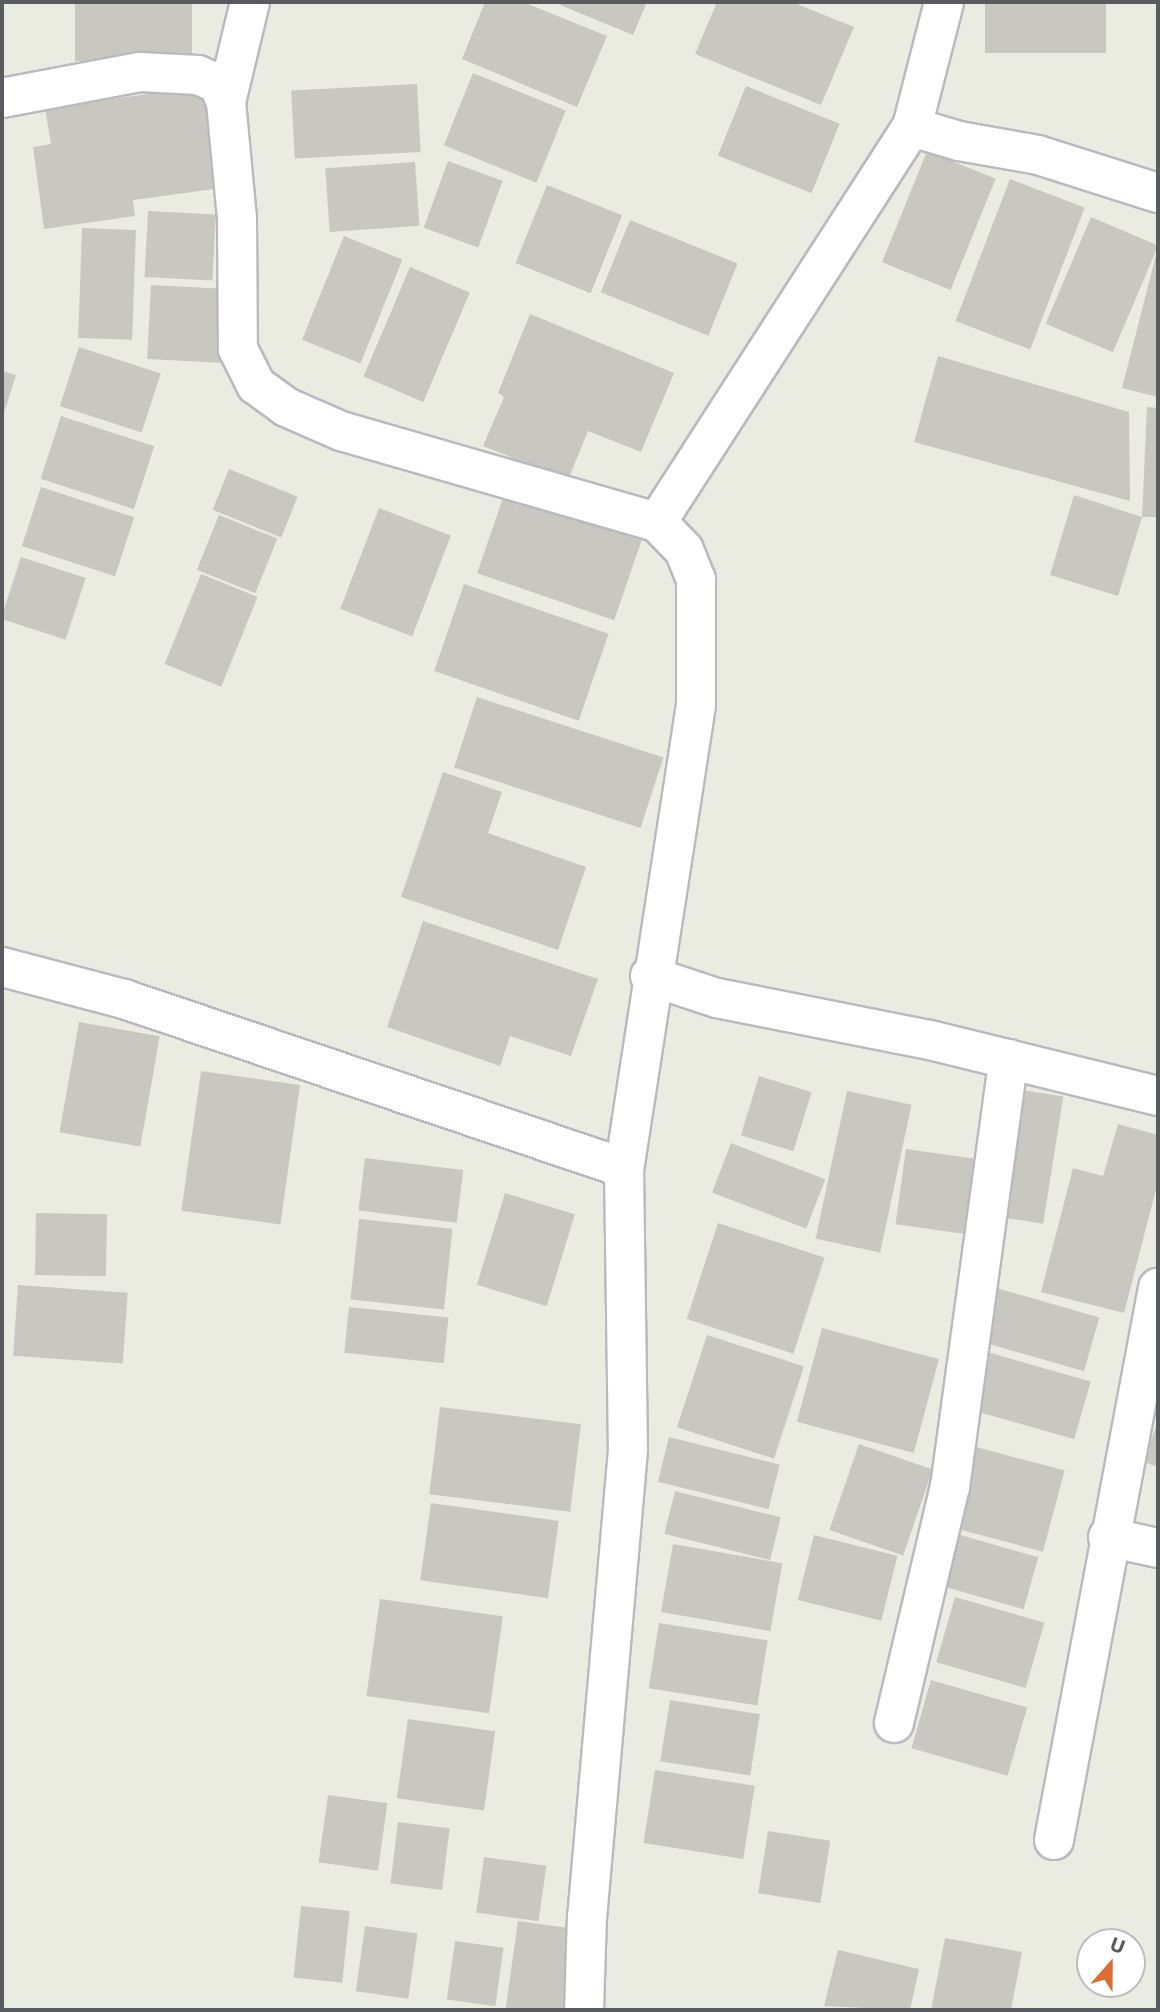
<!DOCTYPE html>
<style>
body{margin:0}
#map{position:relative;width:1160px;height:2012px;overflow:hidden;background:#ebece1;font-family:Commissioner,sans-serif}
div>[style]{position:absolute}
.building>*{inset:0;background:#c9c8c0;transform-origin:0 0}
.roads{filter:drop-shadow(2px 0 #b9b9bf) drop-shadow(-2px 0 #b9b9bf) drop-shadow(0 2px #b9b9bf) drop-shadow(0 -2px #b9b9bf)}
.minor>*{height:38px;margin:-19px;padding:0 19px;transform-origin:19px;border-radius:19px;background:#fff}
span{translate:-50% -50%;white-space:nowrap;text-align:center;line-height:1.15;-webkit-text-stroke:7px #fff;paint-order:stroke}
.frame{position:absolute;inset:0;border:4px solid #5a5b61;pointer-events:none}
.north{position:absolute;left:1076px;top:1928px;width:70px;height:70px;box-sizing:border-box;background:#fff;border:2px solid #bdbdc0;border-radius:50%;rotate:21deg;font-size:19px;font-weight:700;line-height:28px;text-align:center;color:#5a5b61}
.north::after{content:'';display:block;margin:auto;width:24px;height:32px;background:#df6d33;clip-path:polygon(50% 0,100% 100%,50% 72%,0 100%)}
</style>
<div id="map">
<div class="building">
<i style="left:75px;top:2px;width:117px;height:59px"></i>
<i style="clip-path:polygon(485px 2px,523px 2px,607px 36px,577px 107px,462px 59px)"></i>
<i style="clip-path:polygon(553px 2px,647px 2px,633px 35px)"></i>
<i style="clip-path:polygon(717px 2px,792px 2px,854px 27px,821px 105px,695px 54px)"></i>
<i style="left:985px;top:2px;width:121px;height:51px"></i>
<i style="left:473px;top:73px;width:100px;height:78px;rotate:22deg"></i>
<i style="left:417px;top:84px;width:68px;height:126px;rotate:87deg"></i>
<i style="clip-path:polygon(214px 85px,229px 187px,133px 200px,135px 216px,44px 229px,33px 147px,51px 144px,45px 108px)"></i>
<i style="left:746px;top:86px;width:101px;height:75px;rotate:22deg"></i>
<i style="left:927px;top:151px;width:74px;height:120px;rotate:22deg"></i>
<i style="left:448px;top:161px;width:58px;height:71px;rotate:20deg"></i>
<i style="left:415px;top:162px;width:64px;height:90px;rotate:86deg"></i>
<i style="left:1010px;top:179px;width:80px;height:152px;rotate:21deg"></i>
<i style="left:547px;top:185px;width:81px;height:84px;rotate:22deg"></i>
<i style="left:148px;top:211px;width:68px;height:66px;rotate:3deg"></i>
<i style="left:1091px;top:217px;width:73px;height:116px;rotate:23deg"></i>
<i style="left:630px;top:220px;width:116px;height:78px;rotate:22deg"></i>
<i style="left:82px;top:228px;width:54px;height:110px;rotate:2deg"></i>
<i style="left:344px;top:236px;width:63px;height:112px;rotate:22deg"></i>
<i style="clip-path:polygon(1157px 251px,1158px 251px,1158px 397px,1122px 388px)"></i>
<i style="left:410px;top:267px;width:65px;height:119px;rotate:23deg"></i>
<i style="left:151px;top:285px;width:82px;height:74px;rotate:3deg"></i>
<i style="clip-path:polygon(530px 314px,674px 373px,641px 452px,588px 431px,568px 480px,483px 446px,504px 397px,498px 393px)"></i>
<i style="left:79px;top:347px;width:86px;height:62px;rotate:18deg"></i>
<i style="clip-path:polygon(938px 356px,1129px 412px,1130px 501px,914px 442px)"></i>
<i style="clip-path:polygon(2px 371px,16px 375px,2px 419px)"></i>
<i style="clip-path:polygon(1147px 407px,1158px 408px,1158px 517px,1142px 517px,1118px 596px,1050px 575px,1074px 495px,1142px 517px)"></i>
<i style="left:61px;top:416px;width:98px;height:66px;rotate:18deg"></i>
<i style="left:229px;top:469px;width:74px;height:44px;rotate:22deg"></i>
<i style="left:41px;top:487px;width:98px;height:62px;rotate:18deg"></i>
<i style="left:506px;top:489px;width:145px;height:89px;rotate:19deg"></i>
<i style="left:379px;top:508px;width:77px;height:108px;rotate:21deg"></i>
<i style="left:219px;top:515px;width:63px;height:59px;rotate:22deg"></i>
<i style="left:21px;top:557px;width:68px;height:65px;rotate:18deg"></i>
<i style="left:201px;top:574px;width:61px;height:97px;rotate:22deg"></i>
<i style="left:464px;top:584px;width:153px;height:92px;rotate:19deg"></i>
<i style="left:477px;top:697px;width:196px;height:74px;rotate:18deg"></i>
<i style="clip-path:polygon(443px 772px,502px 792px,488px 833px,586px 867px,558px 950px,401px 897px)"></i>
<i style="clip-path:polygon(423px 921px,598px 979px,571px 1056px,510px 1036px,500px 1066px,387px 1027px)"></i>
<i style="left:79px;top:1022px;width:82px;height:112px;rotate:10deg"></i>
<i style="left:201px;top:1071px;width:100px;height:141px;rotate:8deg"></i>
<i style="left:759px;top:1076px;width:55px;height:62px;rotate:17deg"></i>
<i style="left:1010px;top:1088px;width:54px;height:129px;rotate:9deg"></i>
<i style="left:847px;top:1091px;width:66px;height:151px;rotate:12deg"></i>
<i style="clip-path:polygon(1118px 1124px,1158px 1135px,1158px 1182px,1124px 1313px,1041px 1292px,1073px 1168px,1103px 1176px)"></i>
<i style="left:731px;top:1143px;width:101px;height:53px;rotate:21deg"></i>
<i style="left:906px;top:1149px;width:70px;height:76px;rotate:8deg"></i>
<i style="left:365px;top:1158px;width:99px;height:53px;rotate:7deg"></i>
<i style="left:505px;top:1193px;width:73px;height:96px;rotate:17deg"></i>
<i style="left:36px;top:1213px;width:71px;height:62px;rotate:1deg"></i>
<i style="left:359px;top:1219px;width:94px;height:81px;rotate:6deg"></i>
<i style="left:718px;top:1223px;width:112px;height:101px;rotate:18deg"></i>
<i style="left:18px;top:1285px;width:110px;height:71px;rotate:4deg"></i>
<i style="left:986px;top:1285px;width:118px;height:56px;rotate:16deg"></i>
<i style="left:349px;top:1307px;width:100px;height:46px;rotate:6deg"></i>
<i style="left:822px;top:1328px;width:121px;height:97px;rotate:15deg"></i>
<i style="left:707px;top:1335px;width:102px;height:97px;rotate:18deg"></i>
<i style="left:984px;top:1351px;width:111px;height:60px;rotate:16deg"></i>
<i style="left:440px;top:1407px;width:142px;height:88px;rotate:7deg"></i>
<i style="clip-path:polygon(1158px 1420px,1158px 1467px,1144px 1462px)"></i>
<i style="left:669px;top:1437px;width:114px;height:46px;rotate:14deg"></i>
<i style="left:859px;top:1444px;width:78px;height:91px;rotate:19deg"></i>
<i style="left:969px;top:1445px;width:99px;height:84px;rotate:15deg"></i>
<i style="left:675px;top:1491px;width:109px;height:44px;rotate:14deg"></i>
<i style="left:431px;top:1503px;width:129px;height:78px;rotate:8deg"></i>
<i style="left:950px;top:1532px;width:92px;height:54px;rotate:16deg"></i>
<i style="left:814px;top:1535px;width:86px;height:67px;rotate:14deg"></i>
<i style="left:673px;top:1544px;width:111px;height:69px;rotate:10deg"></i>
<i style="left:955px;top:1597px;width:93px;height:68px;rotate:16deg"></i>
<i style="left:380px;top:1599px;width:124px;height:98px;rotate:8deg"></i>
<i style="left:659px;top:1623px;width:110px;height:66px;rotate:9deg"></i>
<i style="left:931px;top:1680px;width:100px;height:71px;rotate:16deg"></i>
<i style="left:670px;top:1700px;width:91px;height:62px;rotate:9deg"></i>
<i style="left:408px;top:1719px;width:88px;height:80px;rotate:8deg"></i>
<i style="left:655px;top:1770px;width:101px;height:74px;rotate:9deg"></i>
<i style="left:328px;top:1795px;width:60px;height:68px;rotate:8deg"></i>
<i style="left:398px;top:1822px;width:52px;height:62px;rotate:7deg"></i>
<i style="left:768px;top:1831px;width:63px;height:63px;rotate:9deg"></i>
<i style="left:484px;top:1857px;width:63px;height:56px;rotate:8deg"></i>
<i style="left:301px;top:1906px;width:49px;height:72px;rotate:6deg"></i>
<i style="left:518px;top:1921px;width:67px;height:90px;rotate:8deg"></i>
<i style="left:365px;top:1926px;width:53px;height:66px;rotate:8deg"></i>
<i style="clip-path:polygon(945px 1938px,1022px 1952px,1011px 2010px,931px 2010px)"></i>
<i style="left:455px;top:1941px;width:49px;height:59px;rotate:8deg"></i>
<i style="clip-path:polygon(838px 1950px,919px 1969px,910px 2010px,824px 2006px)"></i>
</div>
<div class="roads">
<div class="minor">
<i style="left:2px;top:98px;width:140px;rotate:-10.7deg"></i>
<i style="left:140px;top:72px;width:58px;rotate:3deg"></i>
<i style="left:198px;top:75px;width:22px;rotate:24deg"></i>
<i style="left:218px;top:84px;width:20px;rotate:66deg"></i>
<i style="left:226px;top:102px;width:118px;rotate:84.6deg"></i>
<i style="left:237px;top:219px;width:130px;rotate:89.6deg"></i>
<i style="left:238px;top:349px;width:40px;rotate:63.4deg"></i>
<i style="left:256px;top:385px;width:37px;rotate:36deg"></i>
<i style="left:286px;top:407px;width:60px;rotate:23.6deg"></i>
<i style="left:341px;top:431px;width:329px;rotate:16.1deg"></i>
<i style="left:657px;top:522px;width:39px;rotate:46deg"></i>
<i style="left:684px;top:550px;width:31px;rotate:68deg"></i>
<i style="left:696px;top:579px;width:126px;rotate:90deg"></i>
<i style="left:696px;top:705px;width:469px;rotate:98.8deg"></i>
<i style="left:624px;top:1168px;width:282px;rotate:89.2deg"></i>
<i style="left:628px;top:1450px;width:468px;rotate:95deg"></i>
<i style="left:587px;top:1916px;width:94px;rotate:91.8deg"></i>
<i style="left:226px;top:102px;width:103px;rotate:-76.5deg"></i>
<i style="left:912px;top:127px;width:49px;rotate:16.6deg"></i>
<i style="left:959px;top:141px;width:80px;rotate:10deg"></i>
<i style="left:1038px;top:155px;width:126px;rotate:17.6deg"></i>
<i style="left:657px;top:522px;width:470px;rotate:-57.2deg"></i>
<i style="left:912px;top:127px;width:129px;rotate:-75.6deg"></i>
<i style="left:2px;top:967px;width:126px;rotate:14.7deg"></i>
<i style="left:124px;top:999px;width:528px;rotate:18.68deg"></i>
<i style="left:650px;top:976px;width:71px;rotate:18.2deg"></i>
<i style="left:717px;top:998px;width:217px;rotate:11.2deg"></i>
<i style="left:930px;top:1040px;width:235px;rotate:13.8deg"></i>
<i style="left:1108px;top:1537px;width:51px;rotate:12.4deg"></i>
<i style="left:894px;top:1723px;width:243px;rotate:-76.7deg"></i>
<i style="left:950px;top:1487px;width:432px;rotate:-82.2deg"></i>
<i style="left:1054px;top:1840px;width:562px;rotate:-79.33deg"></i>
</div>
</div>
<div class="frame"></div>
<div class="north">U</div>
</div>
